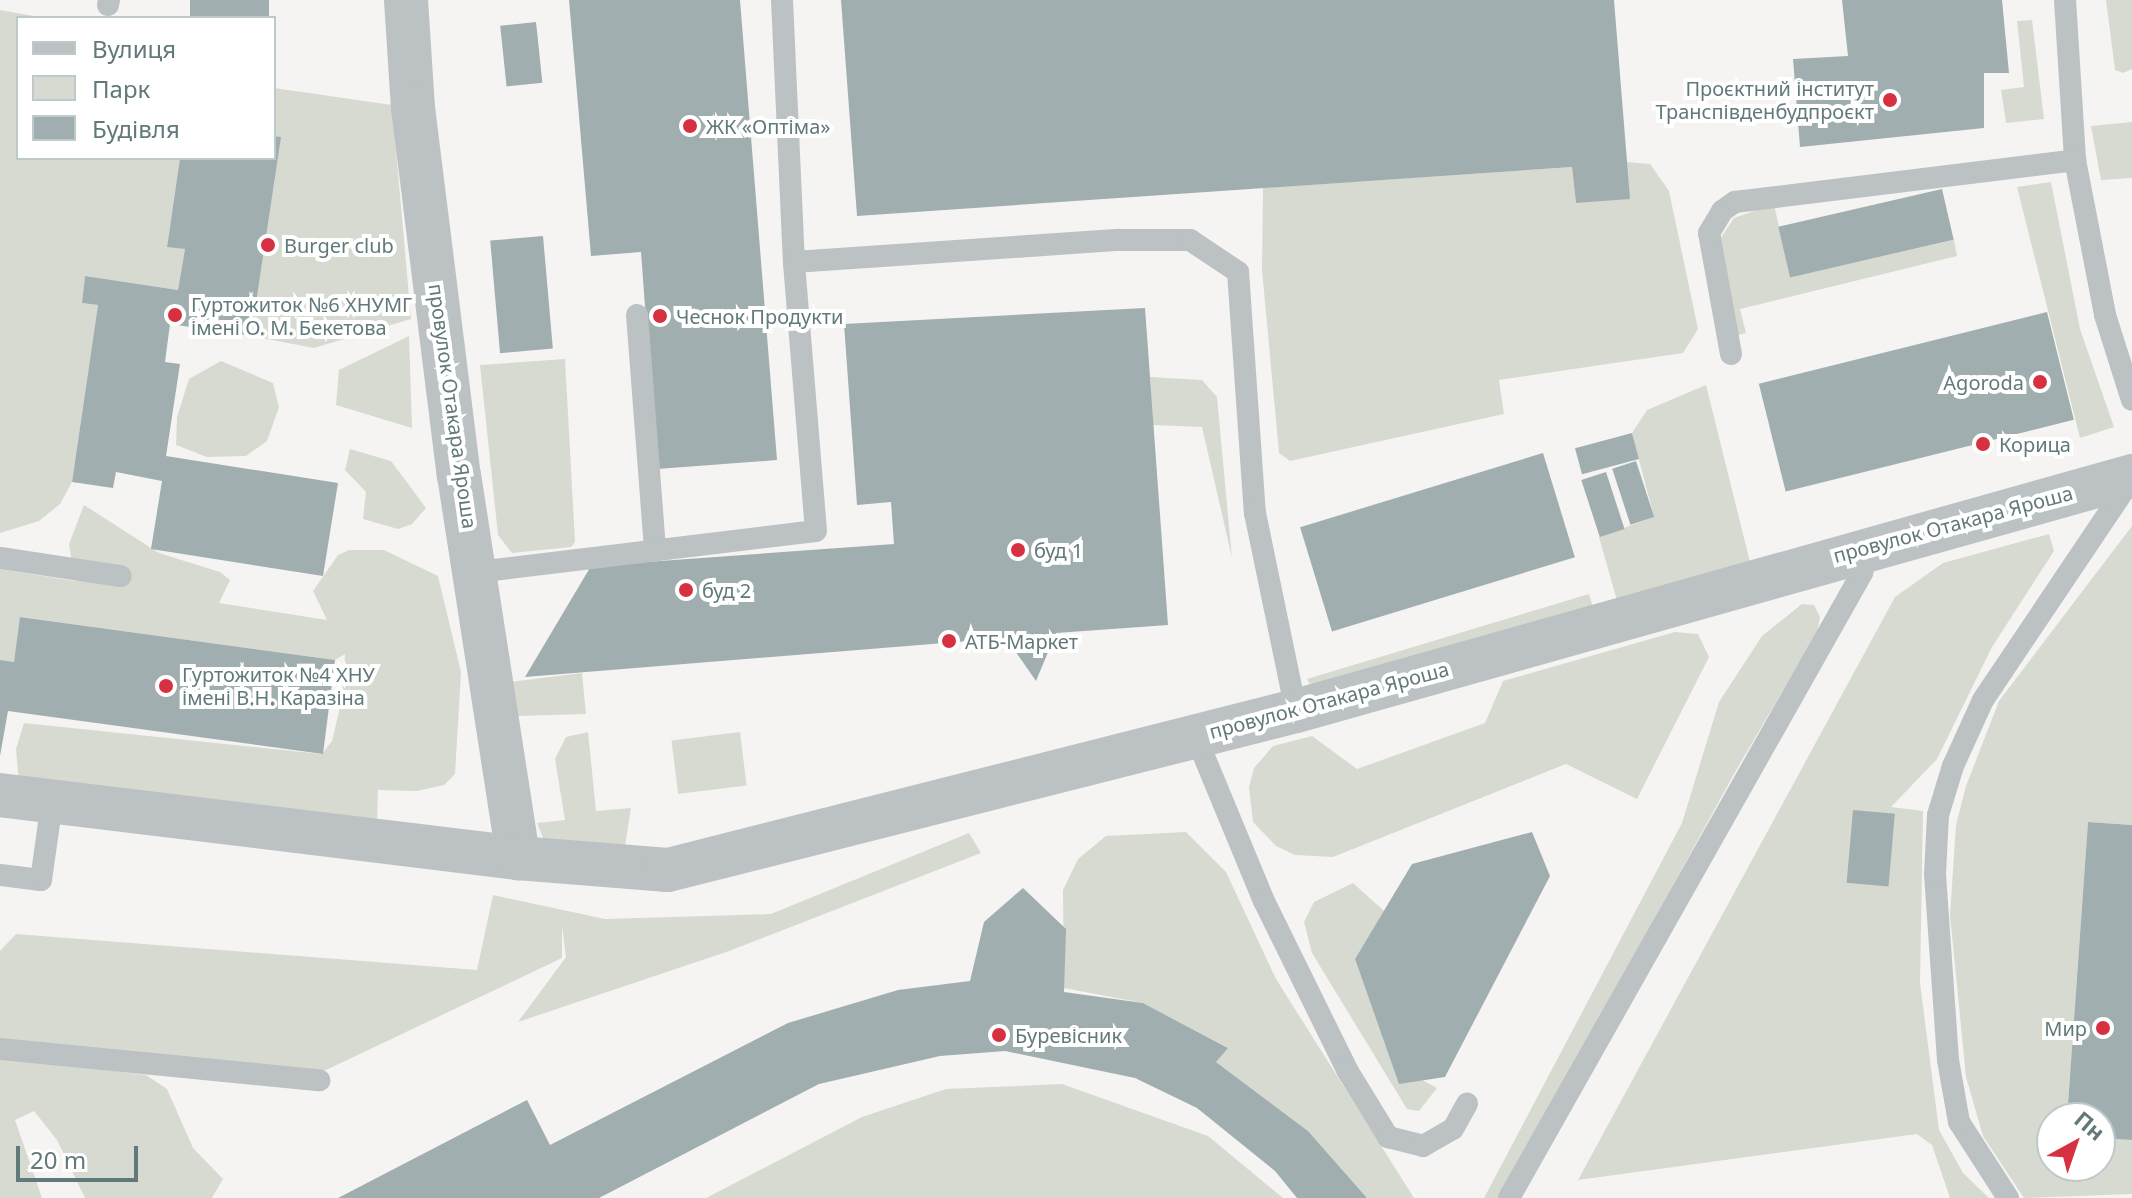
<!DOCTYPE html>
<meta charset="utf-8">
<style>
body{margin:0}
#map{position:relative;width:2132px;height:1198px;overflow:hidden;background:#f5f4f2;font-family:"Noto Sans",sans-serif}
div>[style]{position:absolute}
.green>*{inset:0;background:#d7dad1;transform-origin:0 0}
.building>*{inset:0;background:#a1aeaf;transform-origin:0 0}
.lane>*{height:22px;margin:-11px;padding:0 11px;transform-origin:11px;border-radius:11px;background:#bcc2c3}
.street>*{height:44px;margin:-22px;padding:0 22px;transform-origin:22px;border-radius:22px;background:#bcc2c3}
.dots>*{width:22px;height:22px;translate:-50% -50%;box-sizing:border-box;border:4px solid #fff;border-radius:50%}
span{translate:-50% -50%;white-space:nowrap;text-align:center;line-height:1.15;-webkit-text-stroke:8px #fff;paint-order:stroke}
.poi-label{font-size:20px;color:#62797b}
.right{translate:-100% -50%;text-align:right}
.left{translate:0 -50%;text-align:left}
.street-label{font-size:20px;color:#62797b}
.legend{position:absolute;left:16px;top:16px;width:260px;height:144px;box-sizing:border-box;background:#fff;border:2px solid #c0c9ca;margin:0;padding:10px 14px;list-style:none;font-size:24px;color:#62797b}
.legend li{display:flex;align-items:center;gap:16px;height:40px}
.legend b{width:40px;border:2px solid #c0c9ca}
.north{position:absolute;left:2036px;top:1102px;width:80px;height:80px;box-sizing:border-box;background:#fff;border:2px solid #c0c9ca;border-radius:50%;rotate:40deg;font-size:22px;font-weight:700;line-height:32px;text-align:center;color:#62797b}
.north::after{content:'';display:block;margin:auto;width:28px;height:36px;background:#d73040;clip-path:polygon(50% 0,100% 100%,50% 72%,0 100%)}
.scale{position:absolute;left:16px;top:1146px;width:122px;height:36px;box-sizing:border-box;border:4px solid #62797b;border-top:0;padding-left:10px;font-size:24px;line-height:28px;white-space:nowrap;color:#62797b;-webkit-text-stroke:6px #fff;paint-order:stroke}
</style>
<div id="map">
<div class="green">
<i style="clip-path:polygon(2106px 0,2132px 0,2132px 69px,2123px 73px,2115px 70px)"></i>
<i style="clip-path:polygon(0 10px,45px 18px,18px 18px,18px 158px,180px 158px,167px 246px,185px 249px,178px 290px,85px 276px,82px 303px,98px 305px,72px 482px,60px 504px,39px 521px,0 533px)"></i>
<i style="clip-path:polygon(2032px 20px,2044px 119px,2006px 123px,2001px 90px,2024px 87px,2017px 21px)"></i>
<i style="clip-path:polygon(274px 88px,392px 105px,411px 319px,314px 348px,251px 336px,280px 137px,274px 136px)"></i>
<i style="clip-path:polygon(2132px 122px,2132px 178px,2101px 180px,2091px 126px)"></i>
<i style="clip-path:polygon(1627px 162px,1650px 164px,1669px 191px,1698px 329px,1683px 353px,1499px 380px,1504px 414px,1290px 461px,1279px 453px,1262px 270px,1263px 188px,1572px 167px,1576px 203px)"></i>
<i style="clip-path:polygon(2051px 182px,2080px 329px,2114px 427px,2080px 438px,2017px 187px)"></i>
<i style="clip-path:polygon(1774px 204px,1790px 277px,1954px 240px,1957px 256px,1740px 309px,1746px 333px,1729px 337px,1718px 242px,1734px 218px)"></i>
<i style="clip-path:polygon(409px 336px,412px 428px,336px 405px,339px 370px)"></i>
<i style="clip-path:polygon(565px 359px,575px 542px,571px 547px,512px 553px,498px 535px,480px 365px)"></i>
<i style="clip-path:polygon(221px 361px,273px 383px,279px 407px,267px 441px,246px 456px,207px 457px,176px 445px,177px 417px,189px 379px)"></i>
<i style="clip-path:polygon(1150px 377px,1202px 380px,1217px 397px,1232px 558px,1202px 427px,1153px 425px)"></i>
<i style="clip-path:polygon(1706px 385px,1750px 562px,1618px 604px,1599px 537px,1654px 517px,1632px 433px,1647px 410px)"></i>
<i style="clip-path:polygon(350px 449px,391px 461px,426px 508px,412px 524px,398px 529px,363px 519px,366px 492px,345px 470px)"></i>
<i style="clip-path:polygon(84px 505px,159px 553px,220px 572px,230px 580px,219px 603px,327px 620px,313px 591px,338px 555px,349px 550px,384px 550px,438px 576px,461px 672px,455px 774px,444px 785px,417px 791px,378px 790px,377px 824px,19px 784px,16px 749px,24px 723px,322px 754px,332px 741px,342px 699px,345px 654px,335px 660px,21px 617px,14px 662px,0 660px,0 569px,75px 581px,69px 544px)"></i>
<i style="clip-path:polygon(2132px 526px,2132px 825px,2088px 822px,2067px 1118px,2052px 1118px,2052px 1166px,2100px 1166px,2100px 1138px,2132px 1140px,2132px 1194px,2024px 1198px,1983px 1136px,1966px 1077px,1950px 915px,1956px 825px,1966px 786px,1999px 701px)"></i>
<i style="clip-path:polygon(2049px 534px,2054px 551px,1992px 647px,1937px 759px,1891px 807px,1923px 811px,1920px 983px,1939px 1130px,1963px 1173px,1989px 1198px,1950px 1198px,1932px 1145px,1917px 1134px,1578px 1180px,1895px 597px,1943px 563px)"></i>
<i style="clip-path:polygon(1589px 594px,1595px 614px,1312px 688px,1307px 679px)"></i>
<i style="clip-path:polygon(1802px 604px,1814px 605px,1820px 617px,1817px 633px,1739px 765px,1501px 1198px,1484px 1198px,1682px 823px,1719px 702px,1762px 636px)"></i>
<i style="clip-path:polygon(1675px 632px,1698px 634px,1709px 657px,1637px 799px,1566px 764px,1333px 857px,1295px 855px,1276px 846px,1253px 822px,1249px 787px,1254px 768px,1273px 746px,1312px 736px,1357px 769px,1485px 723px,1503px 681px)"></i>
<i style="clip-path:polygon(582px 673px,586px 714px,518px 716px,510px 682px)"></i>
<i style="clip-path:polygon(588px 732px,596px 811px,631px 808px,624px 852px,544px 840px,537px 823px,565px 820px,555px 759px,566px 737px)"></i>
<i style="left:740px;top:732px;width:54px;height:69px;rotate:83deg"></i>
<i style="clip-path:polygon(1186px 832px,1226px 872px,1276px 979px,1414px 1198px,1367px 1198px,1308px 1131px,1216px 1062px,1227px 1047px,1143px 1003px,1064px 988px,1063px 890px,1078px 859px,1106px 836px)"></i>
<i style="clip-path:polygon(969px 833px,981px 853px,729px 951px,518px 1022px,566px 957px,562px 926px,562px 958px,324px 1071px,0 1042px,0 951px,16px 934px,477px 970px,493px 895px,605px 919px,771px 914px)"></i>
<i style="clip-path:polygon(1353px 883px,1384px 911px,1355px 959px,1399px 1083px,1422px 1080px,1437px 1088px,1419px 1111px,1407px 1109px,1312px 953px,1304px 922px,1314px 902px)"></i>
<i style="clip-path:polygon(0 1057px,146px 1075px,167px 1089px,193px 1148px,223px 1179px,212px 1198px,85px 1198px,57px 1140px,34px 1111px,15px 1120px,42px 1198px,0 1198px)"></i>
<i style="clip-path:polygon(1062px 1084px,1208px 1136px,1283px 1198px,706px 1198px,862px 1117px,946px 1089px)"></i>
</div>
<div class="building">
<i style="left:190px;top:0;width:79px;height:18px"></i>
<i style="clip-path:polygon(569px 0,740px 0,777px 460px,657px 469px,641px 252px,591px 256px)"></i>
<i style="clip-path:polygon(841px 0,1614px 0,1630px 199px,1576px 203px,1572px 167px,857px 216px)"></i>
<i style="clip-path:polygon(1842px 0,2002px 0,2009px 73px,1984px 73px,1984px 128px,1800px 147px,1793px 59px,1848px 56px)"></i>
<i style="left:536px;top:22px;width:61px;height:36px;rotate:84deg"></i>
<i style="clip-path:polygon(274px 136px,281px 137px,251px 336px,170px 324px,165px 362px,180px 364px,166px 456px,338px 483px,323px 576px,151px 549px,162px 481px,116px 472px,113px 488px,72px 482px,98px 305px,82px 303px,85px 276px,178px 290px,185px 249px,167px 247px,180px 158px,274px 158px)"></i>
<i style="left:1942px;top:189px;width:52px;height:168px;rotate:77deg"></i>
<i style="left:543px;top:236px;width:113px;height:53px;rotate:85deg"></i>
<i style="clip-path:polygon(1145px 308px,1168px 625px,1056px 633px,1036px 681px,1006px 638px,525px 677px,591px 566px,894px 544px,891px 502px,857px 505px,844px 324px)"></i>
<i style="left:2047px;top:312px;width:111px;height:297px;rotate:76deg"></i>
<i style="left:1632px;top:433px;width:27px;height:59px;rotate:75deg"></i>
<i style="left:1543px;top:453px;width:109px;height:254px;rotate:73deg"></i>
<i style="left:1636px;top:461px;width:59px;height:25px;rotate:72deg"></i>
<i style="left:1606px;top:472px;width:60px;height:26px;rotate:72deg"></i>
<i style="clip-path:polygon(20px 617px,335px 660px,323px 754px,8px 711px,0 756px,0 660px,14px 662px)"></i>
<i style="left:1853px;top:810px;width:42px;height:73px;rotate:5deg"></i>
<i style="clip-path:polygon(2088px 822px,2132px 825px,2132px 1140px,2100px 1138px,2100px 1118px,2067px 1118px)"></i>
<i style="clip-path:polygon(1532px 832px,1550px 876px,1445px 1077px,1399px 1084px,1355px 959px,1412px 864px)"></i>
<i style="clip-path:polygon(1023px 888px,1066px 929px,1064px 992px,1143px 1003px,1228px 1048px,1216px 1062px,1308px 1131px,1367px 1198px,1297px 1198px,1275px 1171px,1197px 1108px,1135px 1078px,1005px 1051px,940px 1056px,819px 1084px,599px 1198px,338px 1198px,527px 1100px,550px 1145px,788px 1023px,898px 990px,970px 981px,984px 922px)"></i>
</div>
<div class="lane">
<i style="left:782px;top:0;width:262px;rotate:87.4deg"></i>
<i style="left:2065px;top:0;width:160px;rotate:86.4deg"></i>
<i style="left:2075px;top:160px;width:158px;rotate:79deg"></i>
<i style="left:2105px;top:315px;width:89px;rotate:72.4deg"></i>
<i style="left:108px;top:5px;width:5px;rotate:-79deg"></i>
<i style="left:637px;top:315px;width:236px;rotate:85.6deg"></i>
<i style="left:1731px;top:354px;width:123px;rotate:-100.3deg"></i>
<i style="left:1709px;top:233px;width:26px;rotate:-59deg"></i>
<i style="left:1722px;top:211px;width:16px;rotate:-35deg"></i>
<i style="left:1735px;top:202px;width:343px;rotate:-7deg"></i>
<i style="left:0;top:558px;width:122px;rotate:8.5deg"></i>
<i style="left:477px;top:572px;width:341px;rotate:-6.9deg"></i>
<i style="left:816px;top:531px;width:270px;rotate:-94.7deg"></i>
<i style="left:794px;top:262px;width:326px;rotate:-3.9deg"></i>
<i style="left:1119px;top:240px;width:71px"></i>
<i style="left:1190px;top:240px;width:58px;rotate:33.7deg"></i>
<i style="left:1238px;top:272px;width:242px;rotate:86deg"></i>
<i style="left:1255px;top:513px;width:202px;rotate:78.3deg"></i>
<i style="left:1196px;top:737px;width:178px;rotate:67.5deg"></i>
<i style="left:1264px;top:901px;width:188px;rotate:63.8deg"></i>
<i style="left:1347px;top:1070px;width:79px;rotate:58.5deg"></i>
<i style="left:1388px;top:1137px;width:36px;rotate:14deg"></i>
<i style="left:1423px;top:1146px;width:34px;rotate:-30deg"></i>
<i style="left:1453px;top:1129px;width:29px;rotate:-61deg"></i>
<i style="left:0;top:875px;width:41px;rotate:7deg"></i>
<i style="left:41px;top:880px;width:79px;rotate:-82deg"></i>
<i style="left:0;top:1049px;width:321px;rotate:5.6deg"></i>
<i style="left:1509px;top:1198px;width:718px;rotate:-60.54deg"></i>
<i style="left:1862px;top:573px;width:27px;rotate:-75deg"></i>
<i style="left:2008px;top:1198px;width:90px;rotate:-122.8deg"></i>
<i style="left:1959px;top:1122px;width:63px;rotate:-100.1deg"></i>
<i style="left:1948px;top:1060px;width:186px;rotate:-94deg"></i>
<i style="left:1935px;top:874px;width:59px;rotate:-87.1deg"></i>
<i style="left:1938px;top:815px;width:51px;rotate:-73deg"></i>
<i style="left:1953px;top:766px;width:72px;rotate:-65.6deg"></i>
<i style="left:1983px;top:700px;width:265px;rotate:-56.1deg"></i>
</div>
<div class="street">
<i style="left:406px;top:0;width:108px;rotate:86.3deg"></i>
<i style="left:413px;top:108px;width:370px;rotate:82.9deg"></i>
<i style="left:459px;top:475px;width:388px;rotate:81.2deg"></i>
<i style="left:0;top:795px;width:522px;rotate:6.93deg"></i>
<i style="left:518px;top:858px;width:150px;rotate:4.6deg"></i>
<i style="left:668px;top:870px;width:648px;rotate:-14.21deg"></i>
<i style="left:1296px;top:711px;width:868px;rotate:-15.7deg"></i>
</div>
<div class="dots">
<i style="left:1890px;top:100px;background:#d73040"></i>
<i style="left:690px;top:126px;background:#d73040"></i>
<i style="left:268px;top:245px;background:#d73040"></i>
<i style="left:175px;top:315px;background:#d73040"></i>
<i style="left:660px;top:316px;background:#d73040"></i>
<i style="left:2040px;top:382px;background:#d73040"></i>
<i style="left:1983px;top:444px;background:#d73040"></i>
<i style="left:1018px;top:550px;background:#d73040"></i>
<i style="left:686px;top:590px;background:#d73040"></i>
<i style="left:949px;top:641px;background:#d73040"></i>
<i style="left:166px;top:686px;background:#d73040"></i>
<i style="left:2103px;top:1028px;background:#d73040"></i>
<i style="left:999px;top:1035px;background:#d73040"></i>
</div>
<div class="poi-label">
<span class="right" style="left:1874px;top:100px">Проєктний інститут<br>Транспівденбудпроєкт</span>
<span class="left" style="left:706px;top:126px">ЖК «Оптіма»</span>
<span class="left" style="left:284px;top:245px">Burger club</span>
<span class="left" style="left:191px;top:316px">Гуртожиток №6 ХНУМГ<br>імені О. М. Бекетова</span>
<span class="left" style="left:676px;top:316px">Чеснок Продукти</span>
<span class="right" style="left:2024px;top:382px">Agoroda</span>
<span class="left" style="left:1999px;top:444px">Корица</span>
<span class="left" style="left:1034px;top:550px">буд 1</span>
<span class="left" style="left:702px;top:590px">буд 2</span>
<span class="left" style="left:965px;top:641px">АТБ-Маркет</span>
<span class="left" style="left:182px;top:686px">Гуртожиток №4 ХНУ<br>імені В.Н. Каразіна</span>
<span class="right" style="left:2087px;top:1028px">Мир</span>
<span class="left" style="left:1015px;top:1035px">Буревісник</span>
</div>
<div class="street-label">
<span style="left:453px;top:406px;rotate:82deg">провулок Отакара Яроша</span>
<span style="left:1953px;top:524px;rotate:-15deg">провулок Отакара Яроша</span>
<span style="left:1329px;top:700px;rotate:-15deg">провулок Отакара Яроша</span>
</div>
<ul class="legend">
<li><b style="height:10px;background:#bcc2c3"></b>Вулиця</li>
<li><b style="height:22px;background:#d7dad1"></b>Парк</li>
<li><b style="height:22px;background:#a1aeaf"></b>Будівля</li>
</ul>
<div class="north">Пн</div>
<div class="scale">20 m</div>
</div>
